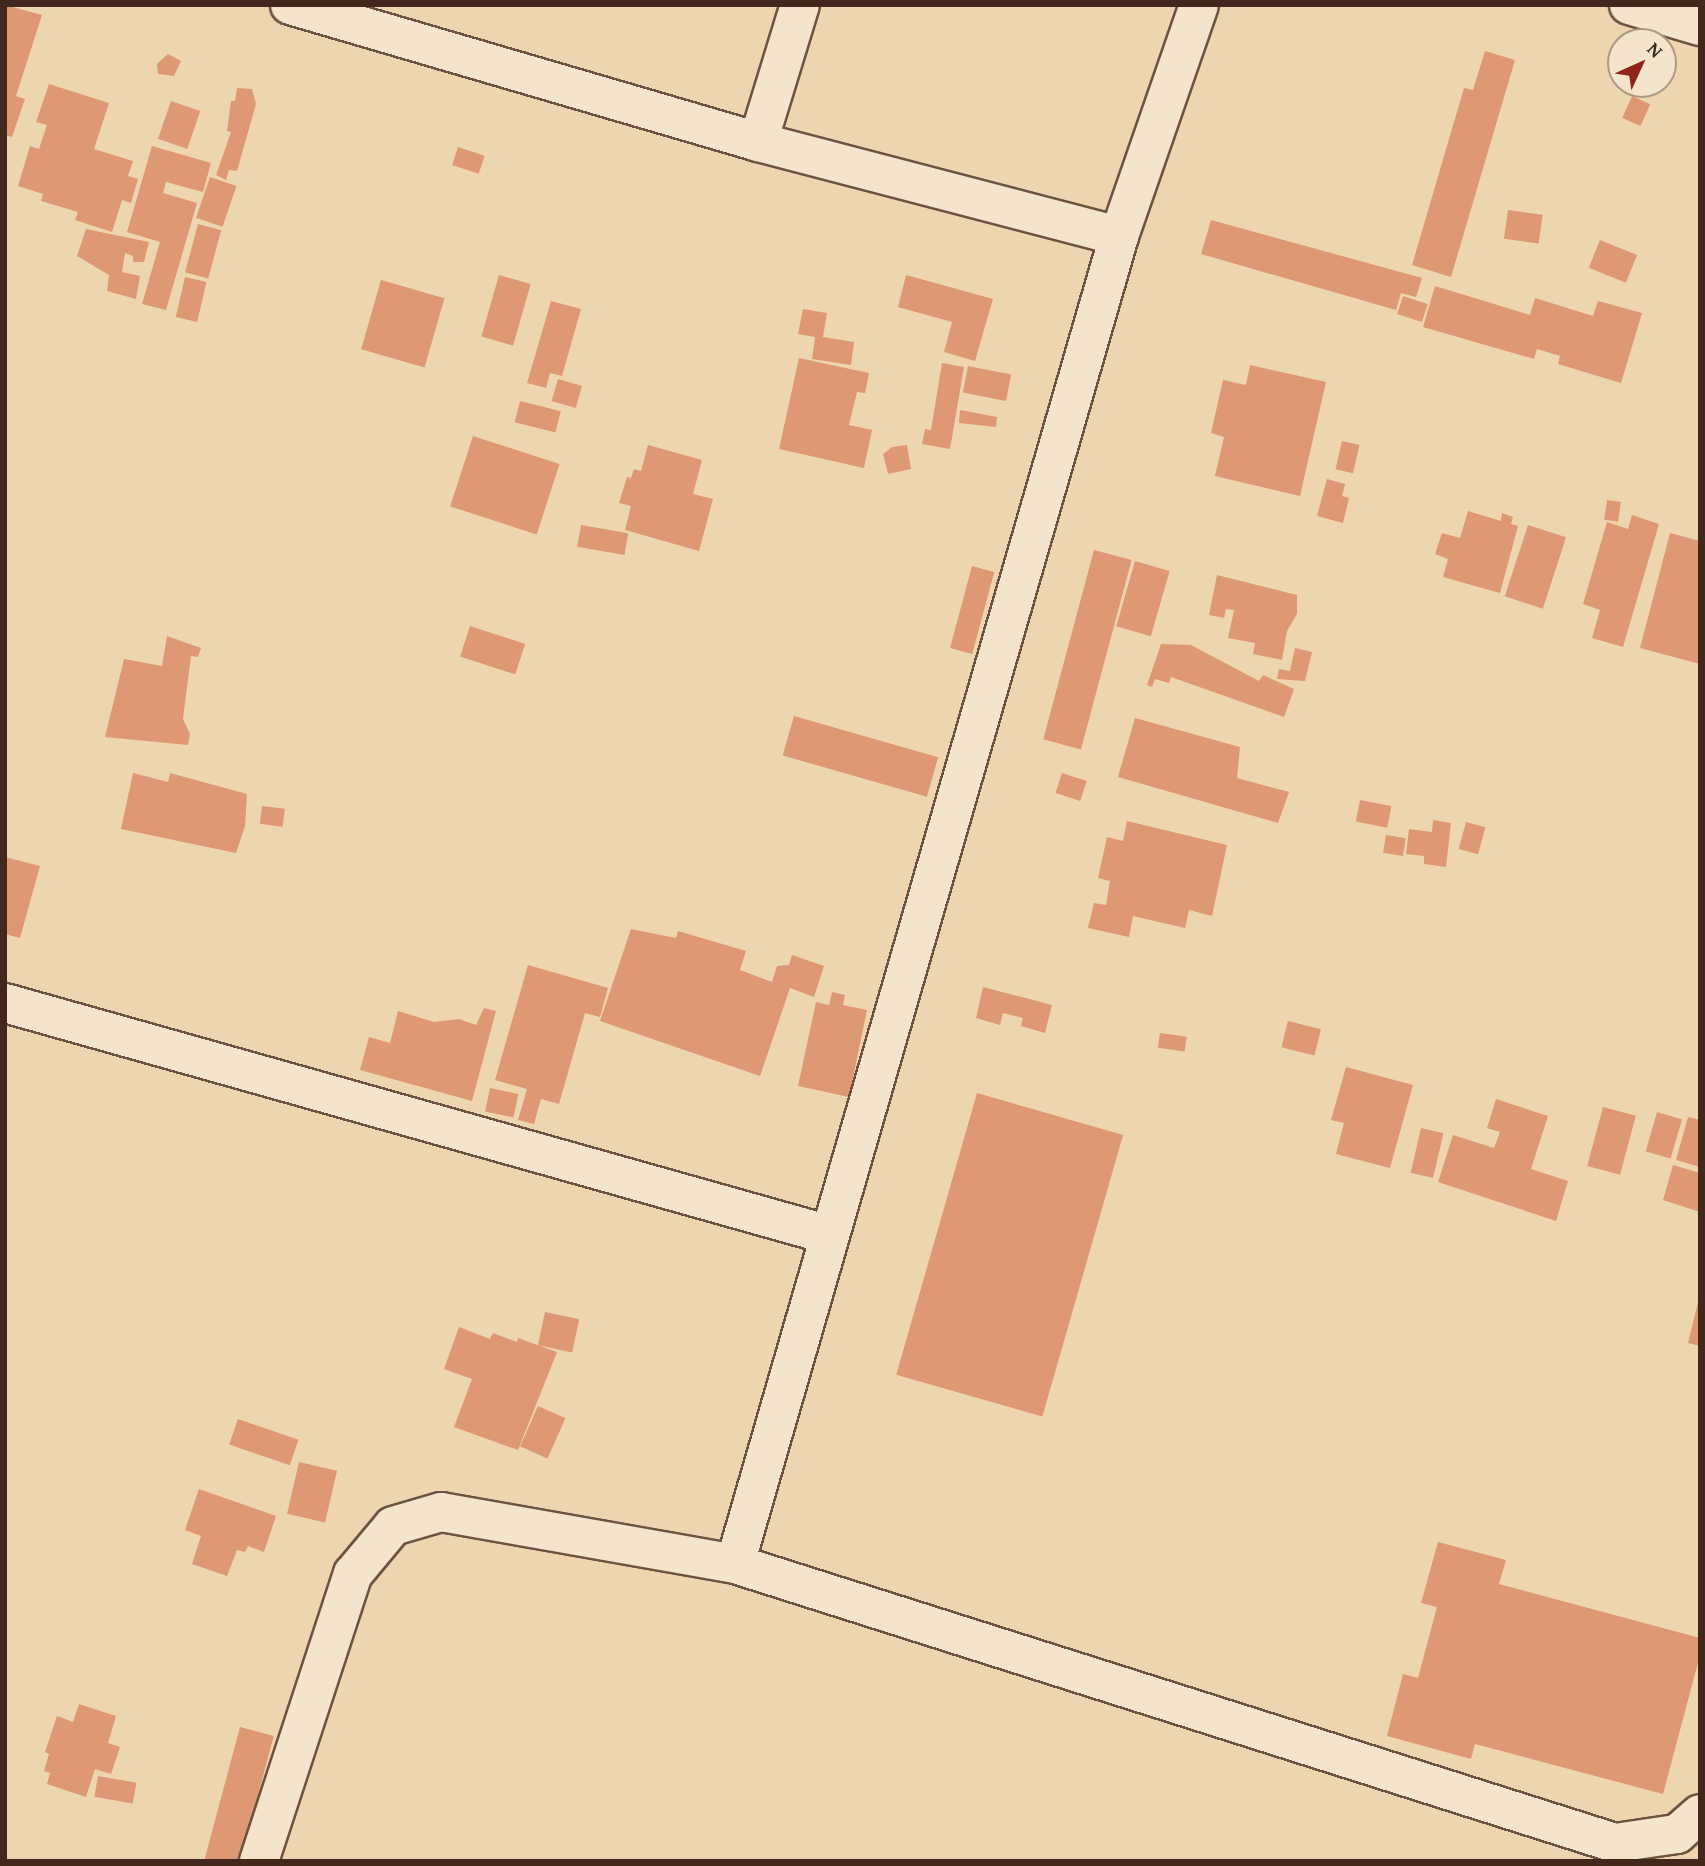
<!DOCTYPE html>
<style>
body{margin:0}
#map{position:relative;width:1705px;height:1866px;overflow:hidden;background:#edd5af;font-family:"Gentium Book Plus",serif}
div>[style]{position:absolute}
.building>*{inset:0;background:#de9874;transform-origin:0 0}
.roads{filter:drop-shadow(2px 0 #6d5241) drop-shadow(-2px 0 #6d5241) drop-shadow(0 2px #6d5241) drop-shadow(0 -2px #6d5241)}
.minor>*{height:38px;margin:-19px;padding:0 19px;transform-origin:19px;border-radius:19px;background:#f3e4cb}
span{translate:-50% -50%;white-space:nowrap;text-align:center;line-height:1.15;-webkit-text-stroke:7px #f3e4cb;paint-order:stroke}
.frame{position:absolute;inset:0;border:7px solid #42271c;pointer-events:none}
.north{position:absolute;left:1607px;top:28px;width:70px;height:70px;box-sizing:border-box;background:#f3e4cb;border:2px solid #ac9885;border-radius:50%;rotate:45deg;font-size:19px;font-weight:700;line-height:28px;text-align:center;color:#42271c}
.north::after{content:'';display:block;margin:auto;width:24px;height:32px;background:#8f2418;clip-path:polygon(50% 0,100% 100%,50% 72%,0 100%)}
</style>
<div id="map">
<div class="building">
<i style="clip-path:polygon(5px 5px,42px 15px,16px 96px,25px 99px,12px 137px,5px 135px)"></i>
<i style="clip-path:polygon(1485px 51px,1515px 60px,1451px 277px,1412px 265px,1464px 88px,1473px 90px)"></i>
<i style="clip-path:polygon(168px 54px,181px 61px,174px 76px,158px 74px,157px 64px)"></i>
<i style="clip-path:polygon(49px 84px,109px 103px,94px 149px,133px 161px,128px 176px,138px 179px,131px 203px,122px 200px,112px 232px,75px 220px,78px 212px,41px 201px,43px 194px,18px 186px,30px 146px,39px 149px,47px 125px,36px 122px)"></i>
<i style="clip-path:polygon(237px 88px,252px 89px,256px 104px,237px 171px,229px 170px,226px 180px,216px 175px,231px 132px,227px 131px,231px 101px,235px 101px)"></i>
<i style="left:1632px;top:96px;width:20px;height:24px;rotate:24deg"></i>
<i style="left:171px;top:101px;width:31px;height:40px;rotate:19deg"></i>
<i style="clip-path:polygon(152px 146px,211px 163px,203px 192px,166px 182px,163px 193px,197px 203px,166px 310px,142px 304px,160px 242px,127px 232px)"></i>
<i style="left:458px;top:147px;width:28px;height:19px;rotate:18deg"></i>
<i style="left:210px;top:177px;width:28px;height:43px;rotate:19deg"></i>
<i style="left:1508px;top:210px;width:35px;height:29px;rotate:8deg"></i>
<i style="clip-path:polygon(1211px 220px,1422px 278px,1416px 297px,1401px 293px,1396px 310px,1201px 254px)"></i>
<i style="left:198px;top:224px;width:24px;height:50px;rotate:15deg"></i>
<i style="clip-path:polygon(86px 229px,149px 242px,144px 262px,133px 262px,133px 256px,125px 253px,122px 272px,140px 276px,136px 299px,107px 291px,109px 275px,77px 256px)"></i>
<i style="left:1600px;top:240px;width:40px;height:30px;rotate:22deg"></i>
<i style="left:499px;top:275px;width:33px;height:64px;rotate:16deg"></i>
<i style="clip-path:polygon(906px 275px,993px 299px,975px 361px,944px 352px,952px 322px,898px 307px)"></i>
<i style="left:185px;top:277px;width:22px;height:41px;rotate:13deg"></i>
<i style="left:381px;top:280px;width:66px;height:72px;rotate:16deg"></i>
<i style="clip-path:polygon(1435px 286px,1530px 315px,1535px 298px,1593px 316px,1598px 301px,1642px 313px,1621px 383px,1558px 364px,1560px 356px,1537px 349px,1534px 359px,1423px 327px)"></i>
<i style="left:1403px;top:296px;width:26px;height:19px;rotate:18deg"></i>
<i style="clip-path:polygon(551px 301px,581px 309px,562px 376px,550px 373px,546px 388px,527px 383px)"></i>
<i style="clip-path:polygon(803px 309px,827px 313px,823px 337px,854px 342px,851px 365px,812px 359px,815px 337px,798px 334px)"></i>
<i style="clip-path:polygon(799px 358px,869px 373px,865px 393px,857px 392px,849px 425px,872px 430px,864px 468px,779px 449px)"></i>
<i style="clip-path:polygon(942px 363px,964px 367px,950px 449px,922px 444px,925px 429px,931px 430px)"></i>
<i style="clip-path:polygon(1250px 365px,1326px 382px,1300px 496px,1215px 476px,1224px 437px,1211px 433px,1223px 380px,1246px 385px)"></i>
<i style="left:968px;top:366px;width:44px;height:27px;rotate:11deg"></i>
<i style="left:558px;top:379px;width:25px;height:23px;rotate:16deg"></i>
<i style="left:520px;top:401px;width:42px;height:22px;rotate:14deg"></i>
<i style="clip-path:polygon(960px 410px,997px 417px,996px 427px,959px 423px)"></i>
<i style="left:473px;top:436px;width:91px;height:74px;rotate:18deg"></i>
<i style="left:1342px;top:441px;width:18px;height:29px;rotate:13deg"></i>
<i style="clip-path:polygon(648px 445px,702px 460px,693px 494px,713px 499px,699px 551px,625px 530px,631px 506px,619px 503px,627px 477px,631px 478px,634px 469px,641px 471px)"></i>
<i style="clip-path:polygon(907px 445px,911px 469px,888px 474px,883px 454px,892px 447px)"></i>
<i style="clip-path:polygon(1327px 479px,1345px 484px,1342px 496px,1349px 498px,1343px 523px,1317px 516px)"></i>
<i style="left:1607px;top:500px;width:14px;height:20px;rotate:8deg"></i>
<i style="clip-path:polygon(1468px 511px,1501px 521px,1502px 513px,1513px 517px,1511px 524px,1518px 526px,1500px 593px,1443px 577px,1448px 559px,1435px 554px,1442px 533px,1460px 538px)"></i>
<i style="clip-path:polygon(1632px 515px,1659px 524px,1623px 647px,1592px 638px,1600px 610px,1583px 604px,1607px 522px,1628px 529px)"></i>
<i style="left:581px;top:525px;width:48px;height:22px;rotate:10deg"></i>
<i style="left:1528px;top:525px;width:40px;height:75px;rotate:18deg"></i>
<i style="clip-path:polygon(1670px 533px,1700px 541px,1700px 664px,1640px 648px)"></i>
<i style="left:1094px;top:550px;width:39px;height:196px;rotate:15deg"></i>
<i style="left:1135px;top:561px;width:36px;height:68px;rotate:16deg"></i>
<i style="left:972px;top:566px;width:23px;height:85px;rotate:15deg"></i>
<i style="clip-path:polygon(1217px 575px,1297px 595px,1297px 614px,1287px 631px,1282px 660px,1253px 654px,1255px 643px,1228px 638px,1234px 610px,1226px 609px,1224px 618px,1209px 615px)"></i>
<i style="left:470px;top:626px;width:58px;height:32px;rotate:18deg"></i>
<i style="clip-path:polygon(167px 636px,201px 648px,198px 657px,191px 656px,183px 719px,190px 734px,188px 745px,105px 737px,124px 659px,162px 666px)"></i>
<i style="clip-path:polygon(1161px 644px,1191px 645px,1259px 681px,1263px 675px,1294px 689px,1284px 717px,1171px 677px,1169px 683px,1155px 679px,1152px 687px,1147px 685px)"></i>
<i style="clip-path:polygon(1295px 648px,1312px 652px,1305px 681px,1277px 679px,1279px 669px,1290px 671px)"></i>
<i style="left:794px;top:716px;width:150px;height:41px;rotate:16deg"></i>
<i style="clip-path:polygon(1135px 718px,1240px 747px,1237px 778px,1289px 792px,1278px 823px,1118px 777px)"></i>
<i style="clip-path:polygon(133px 773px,168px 782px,170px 773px,247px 794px,245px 826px,236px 853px,121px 829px)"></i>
<i style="left:1062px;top:773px;width:26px;height:21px;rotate:18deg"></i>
<i style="left:1360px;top:800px;width:32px;height:22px;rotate:11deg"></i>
<i style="left:262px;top:806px;width:23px;height:18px;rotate:7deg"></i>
<i style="clip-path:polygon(1433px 820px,1451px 823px,1446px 867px,1424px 864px,1424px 856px,1406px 854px,1409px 829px,1432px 832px)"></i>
<i style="clip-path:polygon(1127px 821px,1227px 845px,1212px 916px,1189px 910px,1185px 928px,1133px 916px,1129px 937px,1088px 928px,1094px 903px,1106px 905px,1110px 881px,1098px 878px,1107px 837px,1123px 841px)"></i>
<i style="left:1466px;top:822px;width:20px;height:28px;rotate:15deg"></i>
<i style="left:1386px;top:835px;width:20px;height:18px;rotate:9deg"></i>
<i style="clip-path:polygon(5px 857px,40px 866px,20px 938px,5px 934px)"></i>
<i style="clip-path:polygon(631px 929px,676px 938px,678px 931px,746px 951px,740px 970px,772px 982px,777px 966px,789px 965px,792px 955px,824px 966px,814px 997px,790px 988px,760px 1076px,600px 1021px)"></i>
<i style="clip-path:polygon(528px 965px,608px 988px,600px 1017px,585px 1013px,559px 1104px,541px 1099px,534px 1124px,518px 1120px,527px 1089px,495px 1080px)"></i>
<i style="clip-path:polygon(983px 987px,1052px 1005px,1045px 1033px,1021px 1026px,1023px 1018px,1003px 1013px,1000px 1025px,976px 1018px)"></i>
<i style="clip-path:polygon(832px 992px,845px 995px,843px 1005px,867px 1010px,849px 1097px,798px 1086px,816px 1002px,829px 1005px)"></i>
<i style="clip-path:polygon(484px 1008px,496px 1011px,472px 1101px,360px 1070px,369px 1037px,390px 1043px,398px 1011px,434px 1022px,459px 1019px,476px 1025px)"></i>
<i style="left:1288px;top:1021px;width:34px;height:27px;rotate:14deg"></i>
<i style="left:1160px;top:1033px;width:27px;height:15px;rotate:8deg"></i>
<i style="clip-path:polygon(1346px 1067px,1413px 1085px,1390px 1168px,1336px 1154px,1344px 1123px,1331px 1120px)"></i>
<i style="left:490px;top:1088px;width:29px;height:24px;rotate:12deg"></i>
<i style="left:977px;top:1093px;width:152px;height:293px;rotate:16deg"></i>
<i style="clip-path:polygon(1496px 1099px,1548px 1116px,1531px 1169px,1568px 1181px,1556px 1221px,1438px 1182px,1453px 1135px,1494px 1148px,1500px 1132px,1487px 1128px)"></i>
<i style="left:1603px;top:1107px;width:34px;height:61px;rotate:15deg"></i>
<i style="left:1657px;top:1112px;width:26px;height:41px;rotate:16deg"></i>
<i style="clip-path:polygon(1688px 1117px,1700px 1120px,1700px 1167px,1676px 1160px)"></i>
<i style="left:1421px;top:1128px;width:23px;height:46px;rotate:13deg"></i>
<i style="clip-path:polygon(1673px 1165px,1700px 1173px,1700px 1212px,1663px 1200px)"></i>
<i style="clip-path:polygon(1700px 1294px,1700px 1346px,1688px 1343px)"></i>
<i style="left:545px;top:1312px;width:35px;height:34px;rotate:12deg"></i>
<i style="clip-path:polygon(459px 1327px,490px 1339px,493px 1333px,517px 1342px,518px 1338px,557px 1352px,518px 1450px,454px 1427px,472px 1379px,444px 1369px)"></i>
<i style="left:538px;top:1406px;width:30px;height:44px;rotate:24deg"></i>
<i style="left:238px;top:1419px;width:64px;height:27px;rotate:19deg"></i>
<i style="left:299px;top:1462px;width:39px;height:53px;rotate:13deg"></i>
<i style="clip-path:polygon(199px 1489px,276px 1516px,264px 1552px,248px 1546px,245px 1552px,237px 1550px,227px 1576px,192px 1564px,201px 1536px,185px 1530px)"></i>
<i style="clip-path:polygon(1438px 1542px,1506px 1560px,1499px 1584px,1700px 1638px,1700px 1655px,1663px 1794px,1475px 1744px,1471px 1759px,1387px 1736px,1403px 1674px,1418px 1678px,1437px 1607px,1421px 1603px)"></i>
<i style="clip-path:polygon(79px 1704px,116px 1716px,108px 1743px,120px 1747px,111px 1774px,95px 1769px,86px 1797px,47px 1784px,50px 1773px,44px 1771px,49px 1754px,45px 1752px,57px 1716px,73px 1722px)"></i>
<i style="left:240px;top:1727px;width:35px;height:139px;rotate:15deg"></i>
<i style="left:98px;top:1776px;width:39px;height:21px;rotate:10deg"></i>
</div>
<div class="roads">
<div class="minor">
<i style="left:290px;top:5px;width:488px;rotate:16.3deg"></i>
<i style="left:758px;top:142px;width:373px;rotate:14.6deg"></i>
<i style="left:1629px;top:5px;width:74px;rotate:16.5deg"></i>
<i style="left:758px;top:142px;width:143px;rotate:-73deg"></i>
<i style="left:5px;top:1003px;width:857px;rotate:15.71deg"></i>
<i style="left:735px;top:1564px;width:1382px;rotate:-73.87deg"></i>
<i style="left:1119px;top:236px;width:244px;rotate:-70.9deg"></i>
<i style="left:259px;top:1861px;width:302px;rotate:-71.9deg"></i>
<i style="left:353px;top:1574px;width:62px;rotate:-50.2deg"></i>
<i style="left:393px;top:1526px;width:50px;rotate:-16.3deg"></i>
<i style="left:441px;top:1512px;width:299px;rotate:10deg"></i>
<i style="left:735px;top:1564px;width:923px;rotate:17.59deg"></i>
<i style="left:1615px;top:1843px;width:63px;rotate:-8.3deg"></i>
<i style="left:1677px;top:1834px;width:30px;rotate:-41deg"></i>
</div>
</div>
<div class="frame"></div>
<div class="north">N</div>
</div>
